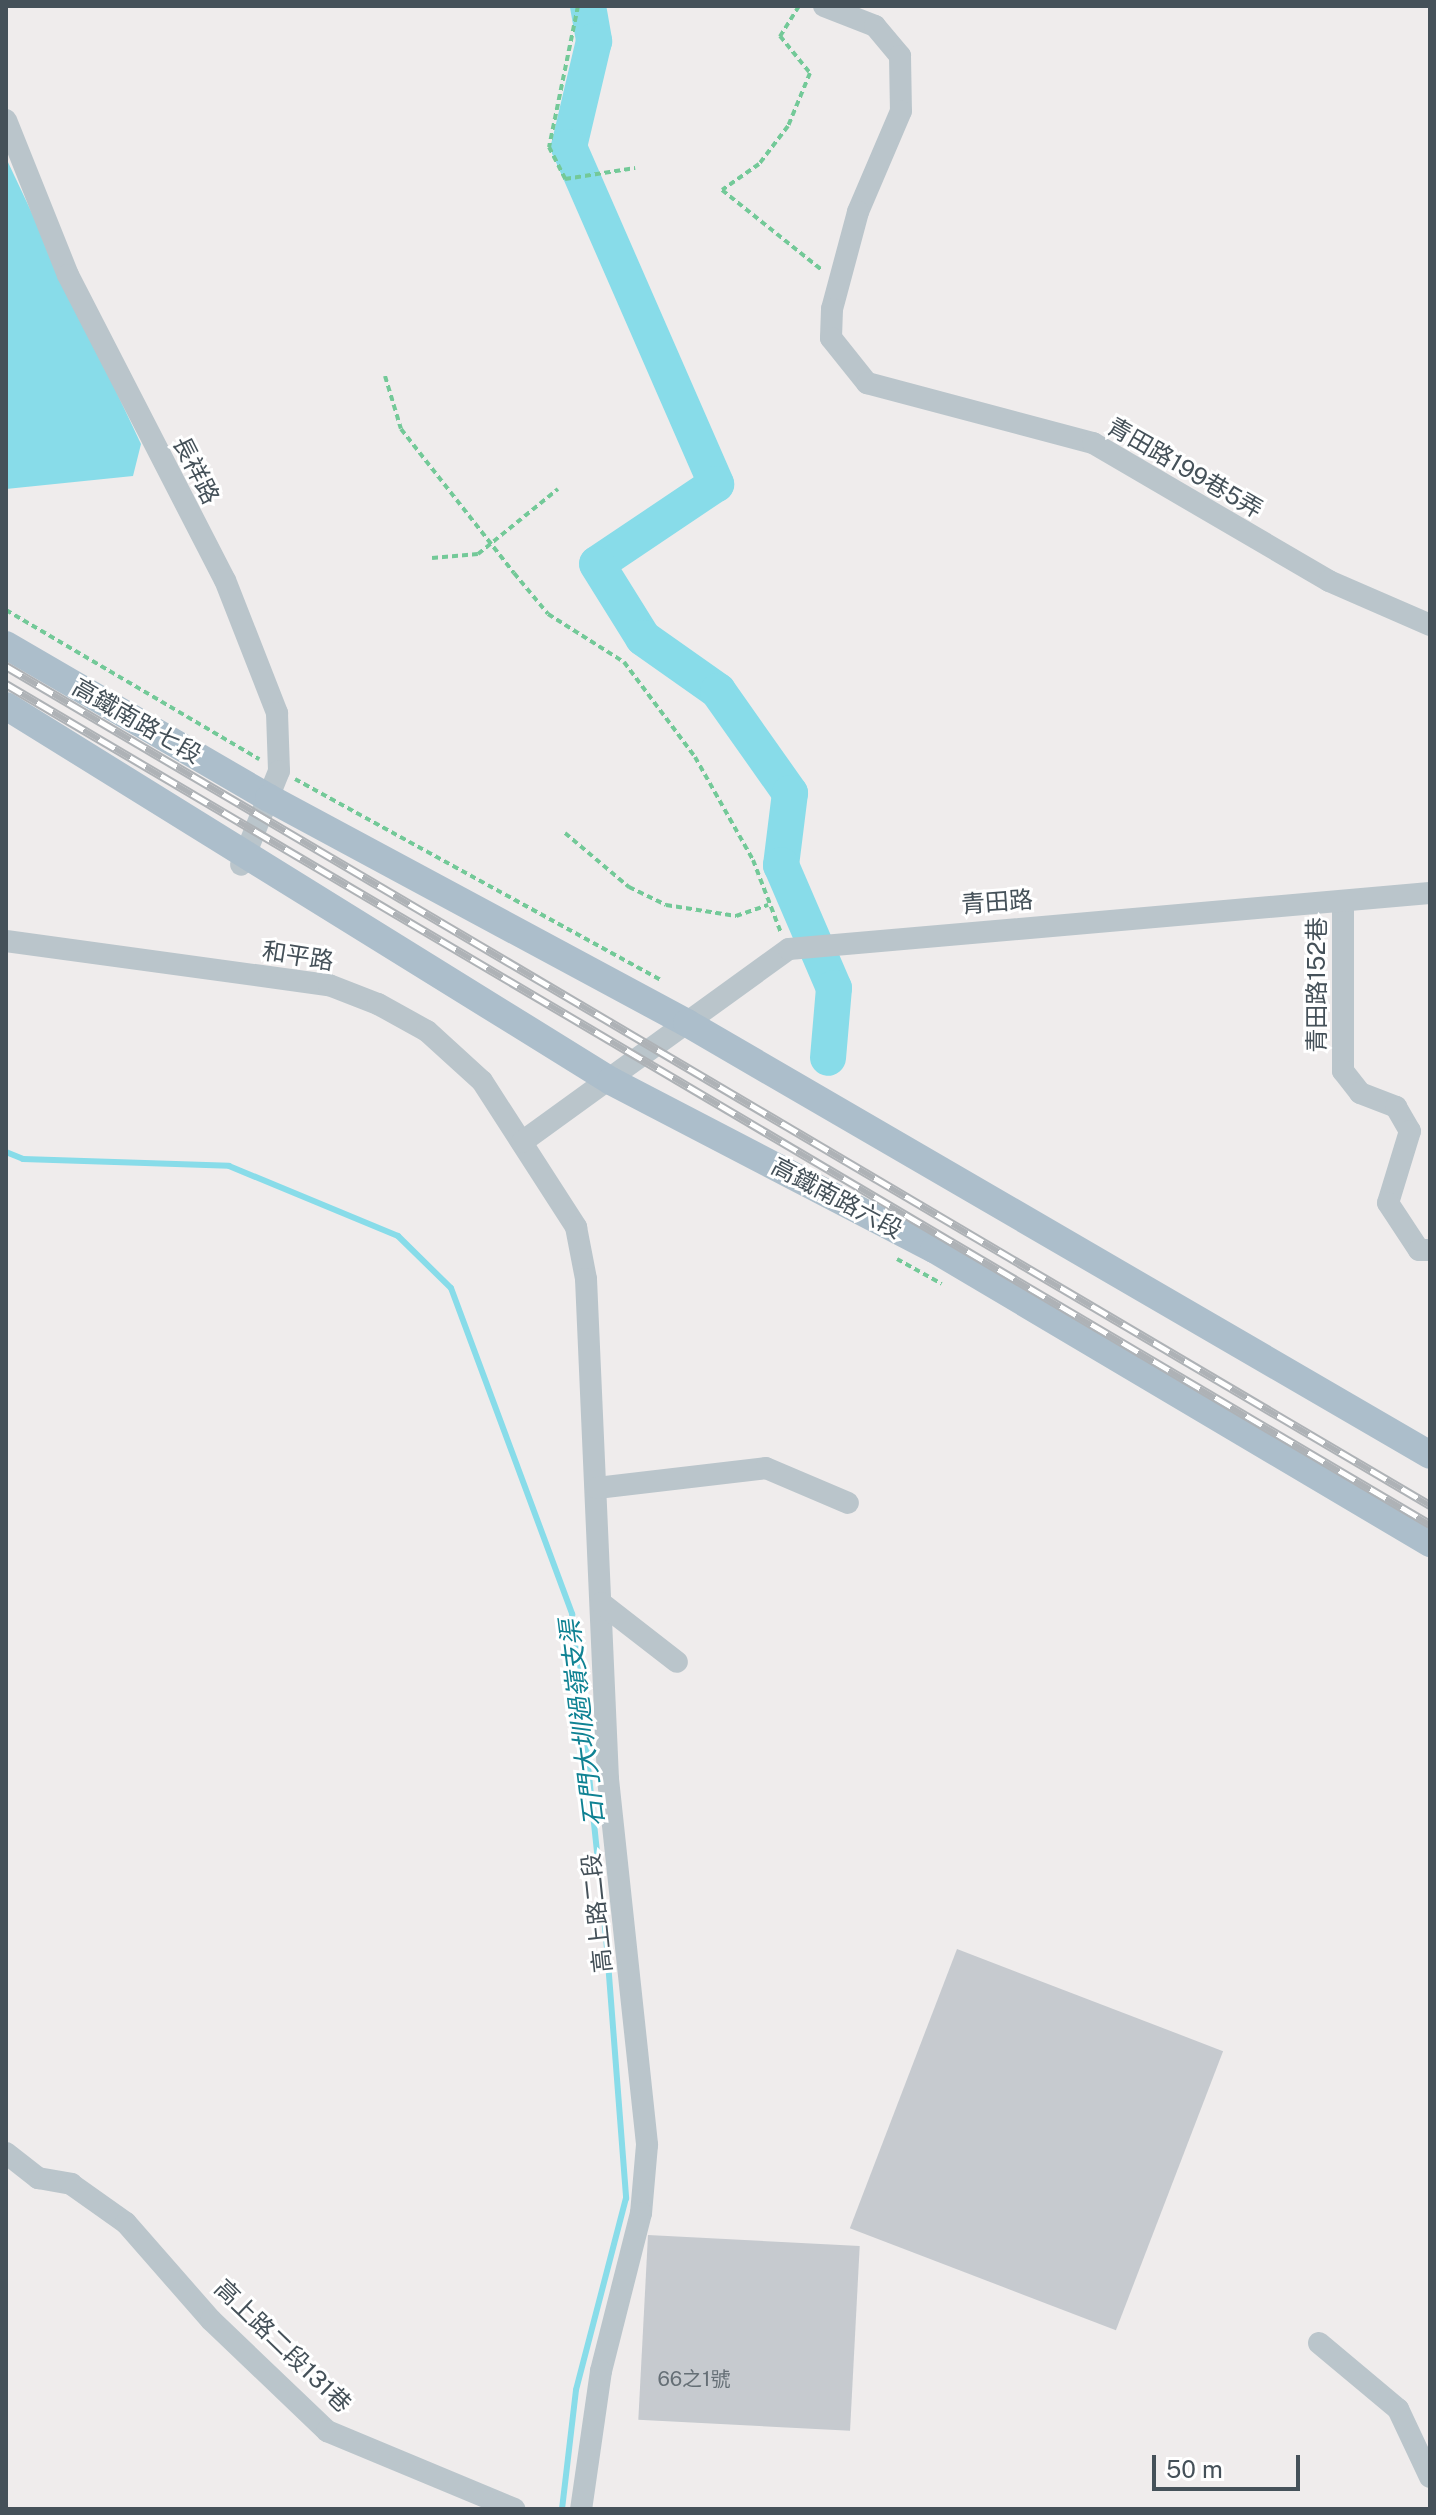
<!DOCTYPE html>
<meta charset="utf-8">
<style>
body{margin:0}
#map{position:relative;width:1436px;height:2515px;overflow:hidden;background:#efecec;font-family:"Public Sans","Noto Sans TC",sans-serif}
div>[style]{position:absolute}
.water>*{inset:0;background:#88dce9}
.stream>*{height:6px;margin:-3px;padding:0 3px;transform-origin:3px;border-radius:3px;background:#88dce9}
.river>*{height:36px;margin:-18px;padding:0 18px;transform-origin:18px;border-radius:18px;background:#88dce9}
.building>*{inset:0;background:#c6cacf;transform-origin:0 0}
.path>*{height:4px;margin-top:-2px;transform-origin:0;background:repeating-linear-gradient(90deg,#73c998 0 6px,transparent 0 10px)}
.minor>*{height:22px;margin:-11px;padding:0 11px;transform-origin:11px;border-radius:11px;background:#bac5cb}
.major>*{height:28px;margin:-14px;padding:0 14px;transform-origin:14px;border-radius:14px;background:#acbecb}
.rail>*{height:9px;margin-top:-4.5px;transform-origin:0;background:repeating-linear-gradient(90deg,#fff 0 18px,#aeb2b6 0 36px);box-sizing:border-box;border-block:2px solid #aeb2b6}
span{translate:-50% -50%;white-space:nowrap;text-align:center;line-height:1.15;-webkit-text-stroke:6px #fff;paint-order:stroke}
.number-label{font-size:20px;color:#656f76}
.number-label span{-webkit-text-stroke-width:0}
.street-label{font-size:24px;color:#455159}
.water-label{font-size:26px;color:#0f8293;font-style:italic}
.frame{position:absolute;inset:0;border:8px solid #455159;pointer-events:none}
.scale{position:absolute;left:1152px;top:2455px;width:148px;height:36px;box-sizing:border-box;border:4px solid #455159;border-top:0;padding-left:10px;font-size:24px;line-height:28px;white-space:nowrap;color:#455159;-webkit-text-stroke:6px #fff;paint-order:stroke}
</style>
<div id="map">
<div class="water">
<i style="clip-path:polygon(6px 158px,141px 444px,133px 476px,6px 489px)"></i>
</div>
<div class="stream">
<i style="left:6px;top:1152px;width:18px;rotate:22deg"></i>
<i style="left:23px;top:1159px;width:206px;rotate:1.9deg"></i>
<i style="left:229px;top:1166px;width:183px;rotate:22.5deg"></i>
<i style="left:398px;top:1236px;width:74px;rotate:44.5deg"></i>
<i style="left:451px;top:1288px;width:348px;rotate:69.6deg"></i>
<i style="left:572px;top:1614px;width:324px;rotate:84deg"></i>
<i style="left:606px;top:1936px;width:263px;rotate:85.6deg"></i>
<i style="left:626px;top:2198px;width:198px;rotate:104.6deg"></i>
<i style="left:576px;top:2390px;width:120px;rotate:96.7deg"></i>
</div>
<div class="river">
<i style="left:588px;top:6px;width:36px;rotate:80deg"></i>
<i style="left:594px;top:41px;width:109px;rotate:103.3deg"></i>
<i style="left:569px;top:147px;width:368px;rotate:66.4deg"></i>
<i style="left:716px;top:484px;width:143px;rotate:146.1deg"></i>
<i style="left:597px;top:564px;width:87px;rotate:58.1deg"></i>
<i style="left:643px;top:638px;width:92px;rotate:35.2deg"></i>
<i style="left:718px;top:691px;width:125px;rotate:54.8deg"></i>
<i style="left:790px;top:793px;width:73px;rotate:97.1deg"></i>
<i style="left:781px;top:865px;width:134px;rotate:66.7deg"></i>
<i style="left:834px;top:988px;width:70px;rotate:94.9deg"></i>
</div>
<div class="building">
<i style="left:957px;top:1949px;width:285px;height:299px;rotate:21deg"></i>
<i style="left:648px;top:2235px;width:212px;height:185px;rotate:3deg"></i>
</div>
<div class="path">
<i style="left:578px;top:6px;width:144px;rotate:101.6deg"></i>
<i style="left:549px;top:147px;width:36px;rotate:63deg"></i>
<i style="left:565px;top:179px;width:71px;rotate:-8.9deg"></i>
<i style="left:799px;top:6px;width:36px;rotate:122deg"></i>
<i style="left:780px;top:36px;width:48px;rotate:51deg"></i>
<i style="left:810px;top:73px;width:57px;rotate:112.5deg"></i>
<i style="left:788px;top:126px;width:48px;rotate:127.3deg"></i>
<i style="left:759px;top:164px;width:45px;rotate:144.9deg"></i>
<i style="left:722px;top:190px;width:129px;rotate:38.7deg"></i>
<i style="left:385px;top:376px;width:55px;rotate:73.2deg"></i>
<i style="left:401px;top:429px;width:183px;rotate:51.9deg"></i>
<i style="left:514px;top:573px;width:53px;rotate:50.3deg"></i>
<i style="left:548px;top:614px;width:90px;rotate:32.3deg"></i>
<i style="left:624px;top:662px;width:119px;rotate:53.2deg"></i>
<i style="left:695px;top:757px;width:118px;rotate:60.6deg"></i>
<i style="left:753px;top:860px;width:78px;rotate:69deg"></i>
<i style="left:432px;top:558px;width:46px;rotate:-5deg"></i>
<i style="left:478px;top:554px;width:103px;rotate:-39.1deg"></i>
<i style="left:6px;top:610px;width:294px;rotate:30.5deg"></i>
<i style="left:295px;top:779px;width:419px;rotate:28.8deg"></i>
<i style="left:565px;top:833px;width:84px;rotate:40.2deg"></i>
<i style="left:629px;top:887px;width:41px;rotate:25.9deg"></i>
<i style="left:666px;top:905px;width:71px;rotate:8.9deg"></i>
<i style="left:736px;top:916px;width:34px;rotate:-19deg"></i>
<i style="left:897px;top:1259px;width:51px;rotate:29.1deg"></i>
</div>
<div class="minor">
<i style="left:824px;top:6px;width:55px;rotate:21.4deg"></i>
<i style="left:875px;top:26px;width:39px;rotate:50deg"></i>
<i style="left:900px;top:56px;width:55px;rotate:89deg"></i>
<i style="left:901px;top:111px;width:110px;rotate:113.1deg"></i>
<i style="left:858px;top:212px;width:100px;rotate:105deg"></i>
<i style="left:832px;top:309px;width:29px;rotate:92deg"></i>
<i style="left:831px;top:338px;width:58px;rotate:51.3deg"></i>
<i style="left:867px;top:383px;width:234px;rotate:14.9deg"></i>
<i style="left:1093px;top:443px;width:273px;rotate:30.3deg"></i>
<i style="left:1329px;top:581px;width:110px;rotate:23.5deg"></i>
<i style="left:6px;top:120px;width:167px;rotate:68.2deg"></i>
<i style="left:68px;top:275px;width:343px;rotate:62.8deg"></i>
<i style="left:225px;top:580px;width:143px;rotate:68.6deg"></i>
<i style="left:277px;top:713px;width:58px;rotate:88deg"></i>
<i style="left:279px;top:771px;width:101px;rotate:112deg"></i>
<i style="left:1343px;top:902px;width:169px;rotate:90deg"></i>
<i style="left:1343px;top:1071px;width:28px;rotate:52deg"></i>
<i style="left:1360px;top:1093px;width:39px;rotate:21deg"></i>
<i style="left:1396px;top:1107px;width:28px;rotate:60deg"></i>
<i style="left:1410px;top:1131px;width:75px;rotate:107deg"></i>
<i style="left:1388px;top:1203px;width:56px;rotate:56.6deg"></i>
<i style="left:1419px;top:1250px;width:11px"></i>
<i style="left:6px;top:941px;width:326px;rotate:7.8deg"></i>
<i style="left:329px;top:985px;width:53px;rotate:21.2deg"></i>
<i style="left:378px;top:1004px;width:56px;rotate:28.9deg"></i>
<i style="left:427px;top:1031px;width:74px;rotate:42.3deg"></i>
<i style="left:482px;top:1081px;width:174px;rotate:57.2deg"></i>
<i style="left:576px;top:1227px;width:53px;rotate:79.1deg"></i>
<i style="left:586px;top:1279px;width:500px;rotate:87.48deg"></i>
<i style="left:608px;top:1779px;width:368px;rotate:83.9deg"></i>
<i style="left:647px;top:2145px;width:68px;rotate:95deg"></i>
<i style="left:641px;top:2213px;width:163px;rotate:104.2deg"></i>
<i style="left:601px;top:2371px;width:139px;rotate:98.2deg"></i>
<i style="left:522px;top:1142px;width:329px;rotate:-35.9deg"></i>
<i style="left:789px;top:949px;width:643px;rotate:-4.99deg"></i>
<i style="left:597px;top:1488px;width:170px;rotate:-6.7deg"></i>
<i style="left:766px;top:1468px;width:89px;rotate:23.1deg"></i>
<i style="left:601px;top:1603px;width:96px;rotate:37.8deg"></i>
<i style="left:6px;top:2153px;width:41px;rotate:38deg"></i>
<i style="left:38px;top:2178px;width:34px;rotate:10deg"></i>
<i style="left:71px;top:2184px;width:67px;rotate:35.3deg"></i>
<i style="left:126px;top:2223px;width:129px;rotate:48.8deg"></i>
<i style="left:211px;top:2320px;width:161px;rotate:43.7deg"></i>
<i style="left:327px;top:2431px;width:203px;rotate:22.6deg"></i>
<i style="left:1319px;top:2343px;width:103px;rotate:39.9deg"></i>
<i style="left:1398px;top:2409px;width:75px;rotate:64.8deg"></i>
</div>
<div class="major">
<i style="left:6px;top:645px;width:304px;rotate:30.2deg"></i>
<i style="left:269px;top:798px;width:475px;rotate:28.3deg"></i>
<i style="left:687px;top:1023px;width:859px;rotate:30.17deg"></i>
<i style="left:6px;top:706px;width:712px;rotate:31.79deg"></i>
<i style="left:611px;top:1081px;width:364px;rotate:27.5deg"></i>
<i style="left:934px;top:1249px;width:577px;rotate:30.66deg"></i>
</div>
<div class="rail">
<i style="left:6px;top:666px;width:1653px;rotate:30.51deg"></i>
<i style="left:6px;top:684px;width:1653px;rotate:30.54deg"></i>
</div>
<div class="number-label">
<span style="left:694px;top:2379px">66之1號</span>
</div>
<div class="street-label">
<span style="left:1185px;top:468px;rotate:30deg">青田路199巷5弄</span>
<span style="left:196px;top:470px;rotate:63deg">長祥路</span>
<span style="left:137px;top:721px;rotate:30deg">高鐵南路七段</span>
<span style="left:997px;top:902px;rotate:-4deg">青田路</span>
<span style="left:298px;top:956px;rotate:9deg">和平路</span>
<span style="left:1317px;top:985px;rotate:-90deg">青田路152巷</span>
<span style="left:837px;top:1198px;rotate:28deg">高鐵南路六段</span>
<span style="left:597px;top:1913px;rotate:-96deg">高上路二段</span>
<span style="left:283px;top:2346px;rotate:44deg">高上路二段131巷</span>
</div>
<div class="water-label">
<span style="left:582px;top:1723px;rotate:-97deg">石門大圳過嶺支渠</span>
</div>
<div class="frame"></div>
<div class="scale">50 m</div>
</div>
